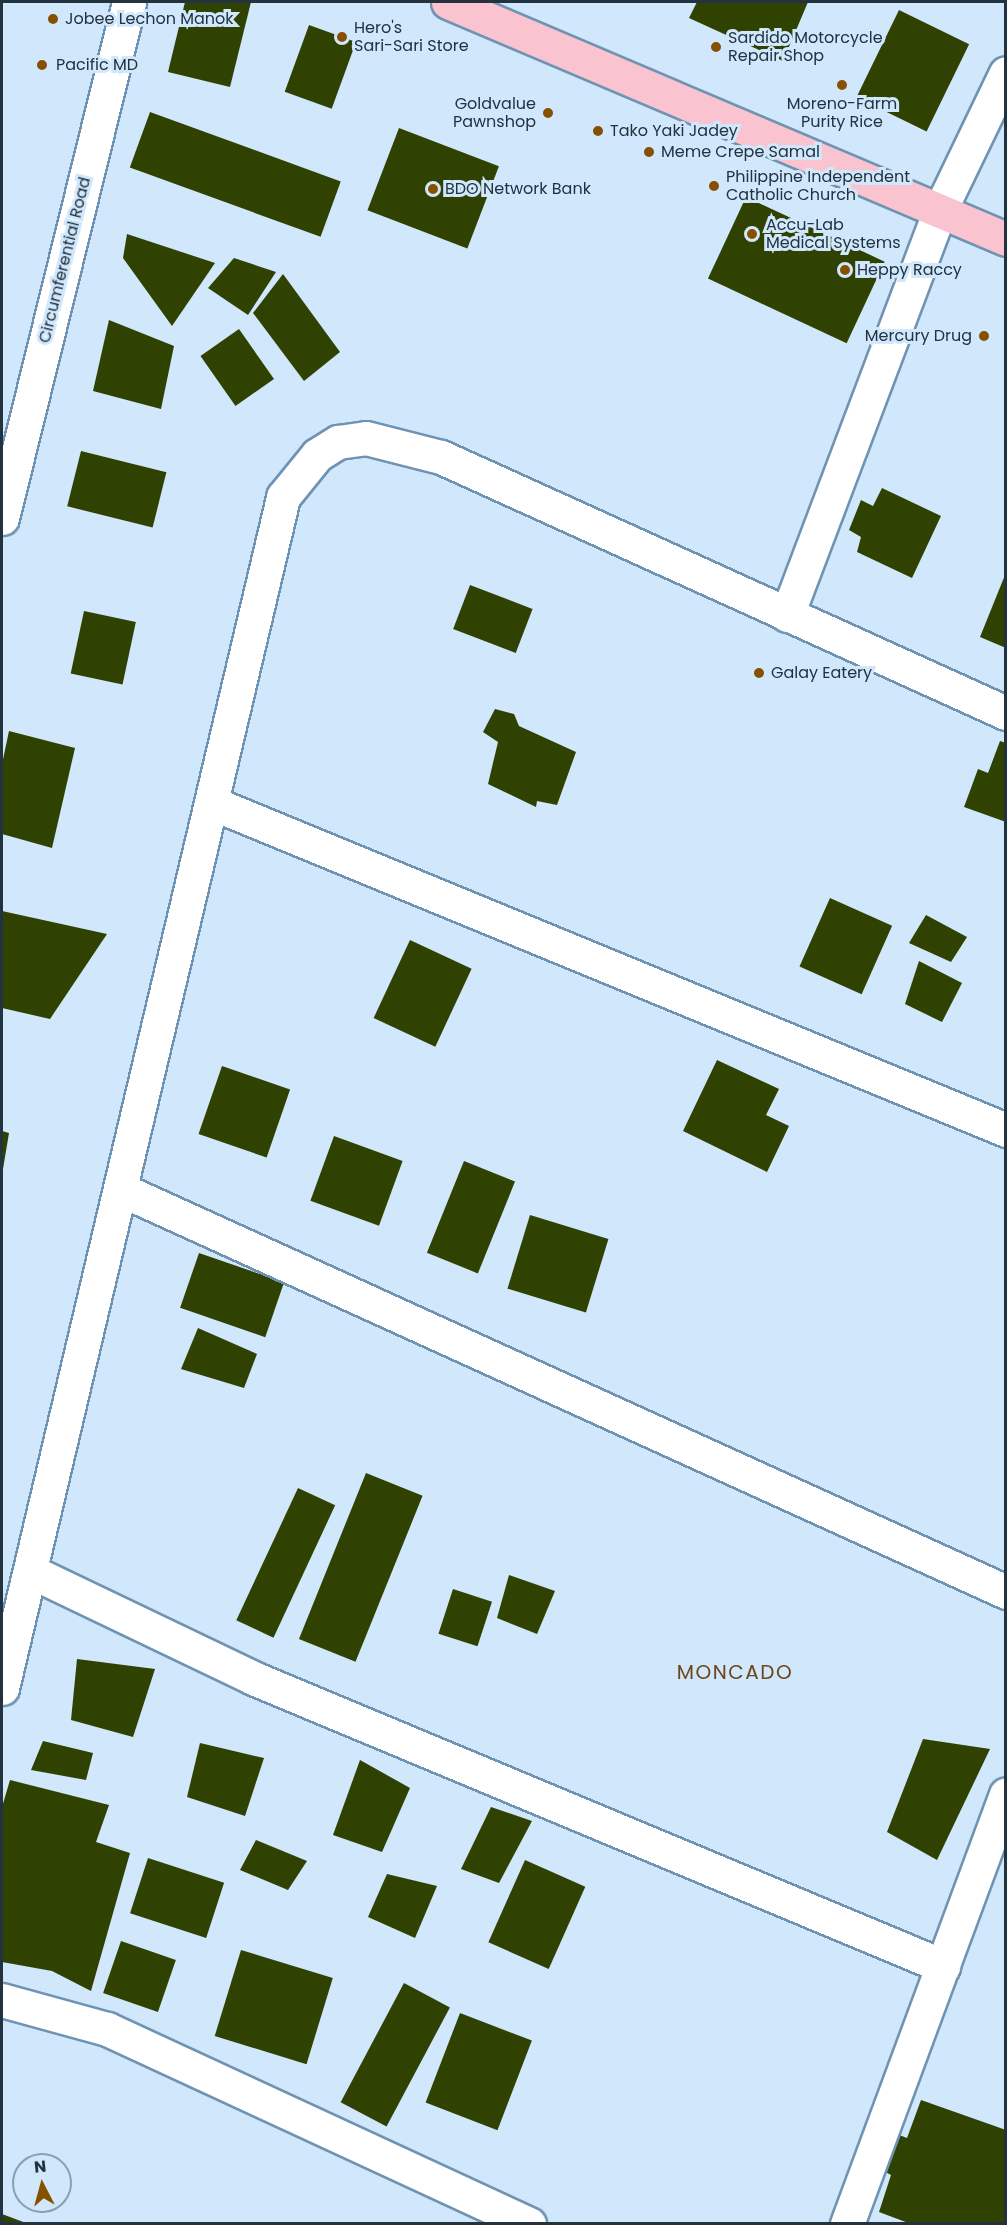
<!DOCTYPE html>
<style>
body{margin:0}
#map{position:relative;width:1007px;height:2225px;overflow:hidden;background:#d0e7fc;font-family:Poppins,sans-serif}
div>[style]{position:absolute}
.building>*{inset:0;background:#304201;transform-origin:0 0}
.roads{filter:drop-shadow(2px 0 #6f93b3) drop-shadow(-2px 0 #6f93b3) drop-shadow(0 2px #6f93b3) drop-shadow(0 -2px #6f93b3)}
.minor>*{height:33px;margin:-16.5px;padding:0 16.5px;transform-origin:16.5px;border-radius:16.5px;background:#fff}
.secondary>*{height:33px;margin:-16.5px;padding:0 16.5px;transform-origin:16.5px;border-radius:16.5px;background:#fff}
.primary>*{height:33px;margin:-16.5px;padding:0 16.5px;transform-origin:16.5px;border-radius:16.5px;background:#f9c3cf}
.dots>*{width:16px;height:16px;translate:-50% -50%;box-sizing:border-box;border:3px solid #d0e7fc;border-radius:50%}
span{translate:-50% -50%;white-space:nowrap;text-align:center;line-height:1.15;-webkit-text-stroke:6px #d0e7fc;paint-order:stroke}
.poi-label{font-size:16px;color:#22323f}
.left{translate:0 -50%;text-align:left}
.right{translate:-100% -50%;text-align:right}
.street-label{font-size:16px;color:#22323f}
.quarter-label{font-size:20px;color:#6d4619;letter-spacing:1.5px}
.frame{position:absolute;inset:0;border:3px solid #22323f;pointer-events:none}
.north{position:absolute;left:12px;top:2153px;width:60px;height:60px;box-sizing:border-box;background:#d0e7fc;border:2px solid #8a9fb0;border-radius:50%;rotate:354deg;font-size:16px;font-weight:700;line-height:24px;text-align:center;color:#22323f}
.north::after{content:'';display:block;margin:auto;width:21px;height:27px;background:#875001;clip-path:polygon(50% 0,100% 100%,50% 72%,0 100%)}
</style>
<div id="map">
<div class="building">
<i style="clip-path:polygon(185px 2px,251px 2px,230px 87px,168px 72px)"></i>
<i style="clip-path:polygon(697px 2px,808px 2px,783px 61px,689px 18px)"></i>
<i style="left:899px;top:10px;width:78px;height:97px;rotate:26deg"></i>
<i style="left:309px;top:25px;width:50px;height:71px;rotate:20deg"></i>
<i style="left:150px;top:112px;width:203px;height:59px;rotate:20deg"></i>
<i style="left:399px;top:128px;width:107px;height:88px;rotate:21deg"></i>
<i style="left:746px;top:197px;width:153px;height:90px;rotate:25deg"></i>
<i style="clip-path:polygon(127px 234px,215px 263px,172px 326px,123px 258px)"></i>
<i style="clip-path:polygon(234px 258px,276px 272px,248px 315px,208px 288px)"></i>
<i style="clip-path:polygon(283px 274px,340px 352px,304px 381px,253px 313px)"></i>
<i style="clip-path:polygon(109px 320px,174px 346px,161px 409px,93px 391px)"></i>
<i style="left:239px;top:329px;width:61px;height:47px;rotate:55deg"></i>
<i style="left:81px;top:451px;width:88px;height:57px;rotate:14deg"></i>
<i style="clip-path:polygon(882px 488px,941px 516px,912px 578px,857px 552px,861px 537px,849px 530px,861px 500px,873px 506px)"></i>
<i style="clip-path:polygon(1005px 575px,1006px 575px,1006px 648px,980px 637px)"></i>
<i style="left:470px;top:585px;width:67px;height:47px;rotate:21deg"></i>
<i style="left:84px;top:611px;width:53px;height:64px;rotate:12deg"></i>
<i style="clip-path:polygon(495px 709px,514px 714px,519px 726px,576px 752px,557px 805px,537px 801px,536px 807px,488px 784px,498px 742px,483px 732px)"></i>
<i style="clip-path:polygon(9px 731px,75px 748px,52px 848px,2px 834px,2px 764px)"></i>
<i style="clip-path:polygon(1000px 741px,1006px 743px,1006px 822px,964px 807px,978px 769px,988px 773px)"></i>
<i style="left:830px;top:898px;width:68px;height:75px;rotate:24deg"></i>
<i style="clip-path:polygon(2px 911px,107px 934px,50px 1019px,2px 1008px)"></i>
<i style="clip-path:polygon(926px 915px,967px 937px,951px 962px,909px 943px)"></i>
<i style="left:410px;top:940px;width:68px;height:86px;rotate:25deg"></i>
<i style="clip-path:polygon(919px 961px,962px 983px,942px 1022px,905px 1004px)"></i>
<i style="clip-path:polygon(717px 1060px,779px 1089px,766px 1115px,789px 1126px,767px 1172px,683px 1131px)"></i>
<i style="left:222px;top:1066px;width:72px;height:72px;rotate:19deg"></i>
<i style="clip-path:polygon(2px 1131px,9px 1133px,3px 1169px,2px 1169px)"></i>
<i style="left:334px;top:1136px;width:73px;height:69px;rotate:20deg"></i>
<i style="left:464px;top:1161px;width:55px;height:99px;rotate:22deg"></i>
<i style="left:530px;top:1215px;width:82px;height:77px;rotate:17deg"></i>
<i style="left:199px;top:1253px;width:90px;height:58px;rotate:19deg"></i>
<i style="clip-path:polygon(198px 1328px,257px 1354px,244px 1388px,181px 1369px)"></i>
<i style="left:366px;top:1473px;width:61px;height:179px;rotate:22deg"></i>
<i style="left:298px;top:1488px;width:41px;height:146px;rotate:25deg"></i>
<i style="clip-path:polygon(509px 1575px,555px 1591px,537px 1634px,497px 1618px)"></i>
<i style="left:453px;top:1589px;width:41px;height:47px;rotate:18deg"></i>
<i style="clip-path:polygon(77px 1659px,155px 1669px,133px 1737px,71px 1720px)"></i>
<i style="clip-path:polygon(923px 1739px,990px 1749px,937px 1860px,887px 1832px)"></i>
<i style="clip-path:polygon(43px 1741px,93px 1753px,86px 1780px,31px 1770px)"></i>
<i style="clip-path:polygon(200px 1743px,264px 1758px,245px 1816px,187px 1797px)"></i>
<i style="clip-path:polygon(360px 1760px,410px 1788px,382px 1852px,333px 1835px)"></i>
<i style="clip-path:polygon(10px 1780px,109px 1805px,96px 1842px,130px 1853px,91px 1991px,52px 1971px,2px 1962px,2px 1807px)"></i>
<i style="clip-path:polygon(491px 1807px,532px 1821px,499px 1883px,461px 1869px)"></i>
<i style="clip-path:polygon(256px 1840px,307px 1861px,288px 1890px,240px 1870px)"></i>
<i style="left:148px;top:1858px;width:80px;height:58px;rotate:18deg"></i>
<i style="left:525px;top:1860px;width:66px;height:90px;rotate:24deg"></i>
<i style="clip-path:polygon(387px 1874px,437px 1886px,415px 1938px,368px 1917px)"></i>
<i style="left:121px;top:1941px;width:58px;height:55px;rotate:19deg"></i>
<i style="left:241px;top:1950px;width:96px;height:90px;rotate:17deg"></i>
<i style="left:404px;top:1983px;width:52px;height:135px;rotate:28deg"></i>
<i style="left:460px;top:2013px;width:77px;height:96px;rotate:21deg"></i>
<i style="clip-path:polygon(921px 2100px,1006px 2130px,1006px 2224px,911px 2224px,879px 2212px,891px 2175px,880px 2169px,894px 2133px,907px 2138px)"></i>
<i style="clip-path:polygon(2px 2214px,26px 2223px,26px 2224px,2px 2224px)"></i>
</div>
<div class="roads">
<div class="minor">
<i style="left:787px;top:615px;width:431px;rotate:-69.3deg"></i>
<i style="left:939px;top:212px;width:154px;rotate:-64.3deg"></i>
<i style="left:212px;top:803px;width:859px;rotate:22.38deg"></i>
<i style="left:122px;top:1190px;width:971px;rotate:24.45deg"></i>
<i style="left:32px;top:1572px;width:245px;rotate:25.6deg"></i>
<i style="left:253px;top:1678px;width:748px;rotate:22.66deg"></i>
<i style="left:2px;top:1688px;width:1224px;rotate:-76.72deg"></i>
<i style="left:283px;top:497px;width:54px;rotate:-51deg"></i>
<i style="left:317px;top:455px;width:25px;rotate:-32deg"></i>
<i style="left:338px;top:442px;width:28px;rotate:-8deg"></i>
<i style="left:366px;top:438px;width:77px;rotate:14.2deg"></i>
<i style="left:441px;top:457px;width:620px;rotate:24.38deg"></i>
<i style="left:2px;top:2000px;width:109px;rotate:15.4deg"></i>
<i style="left:107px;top:2029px;width:465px;rotate:24.8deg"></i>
<i style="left:847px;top:2224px;width:458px;rotate:-69.7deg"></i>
</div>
<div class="secondary">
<i style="left:2px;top:518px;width:531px;rotate:-76.17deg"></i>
</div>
<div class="primary">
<i style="left:448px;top:2px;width:606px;rotate:23.01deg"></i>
</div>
</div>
<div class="dots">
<i style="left:53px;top:19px;background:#875001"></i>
<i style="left:342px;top:37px;background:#875001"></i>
<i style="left:716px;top:47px;background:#875001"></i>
<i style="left:42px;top:65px;background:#875001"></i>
<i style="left:842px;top:85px;background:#875001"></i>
<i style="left:548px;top:113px;background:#875001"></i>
<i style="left:598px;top:131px;background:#875001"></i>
<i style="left:649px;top:152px;background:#875001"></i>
<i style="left:714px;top:186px;background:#875001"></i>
<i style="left:433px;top:189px;background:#875001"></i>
<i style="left:752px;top:234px;background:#875001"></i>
<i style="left:845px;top:270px;background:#875001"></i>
<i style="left:984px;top:336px;background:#875001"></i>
<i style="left:759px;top:673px;background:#875001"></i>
</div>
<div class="poi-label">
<span class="left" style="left:65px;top:19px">Jobee Lechon Manok</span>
<span class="left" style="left:354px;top:37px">Hero's<br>Sari-Sari Store</span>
<span class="left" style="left:728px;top:47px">Sardido Motorcycle<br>Repair Shop</span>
<span class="left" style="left:56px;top:65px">Pacific MD</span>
<span class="right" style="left:536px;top:113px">Goldvalue<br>Pawnshop</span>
<span style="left:842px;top:113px">Moreno-Farm<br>Purity Rice</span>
<span class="left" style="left:610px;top:131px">Tako Yaki Jadey</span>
<span class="left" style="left:661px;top:152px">Meme Crepe Samal</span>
<span class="left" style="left:726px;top:186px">Philippine Independent<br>Catholic Church</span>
<span class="left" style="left:445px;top:189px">BDO Network Bank</span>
<span class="left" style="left:766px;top:234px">Accu-Lab<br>Medical Systems</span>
<span class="left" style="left:857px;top:270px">Heppy Raccy</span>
<span class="right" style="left:972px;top:336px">Mercury Drug</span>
<span class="left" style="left:771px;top:673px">Galay Eatery</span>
</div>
<div class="street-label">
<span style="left:65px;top:260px;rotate:-76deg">Circumferential Road</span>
</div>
<div class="quarter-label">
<span style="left:735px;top:1672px">MONCADO</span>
</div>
<div class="frame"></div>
<div class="north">N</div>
</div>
